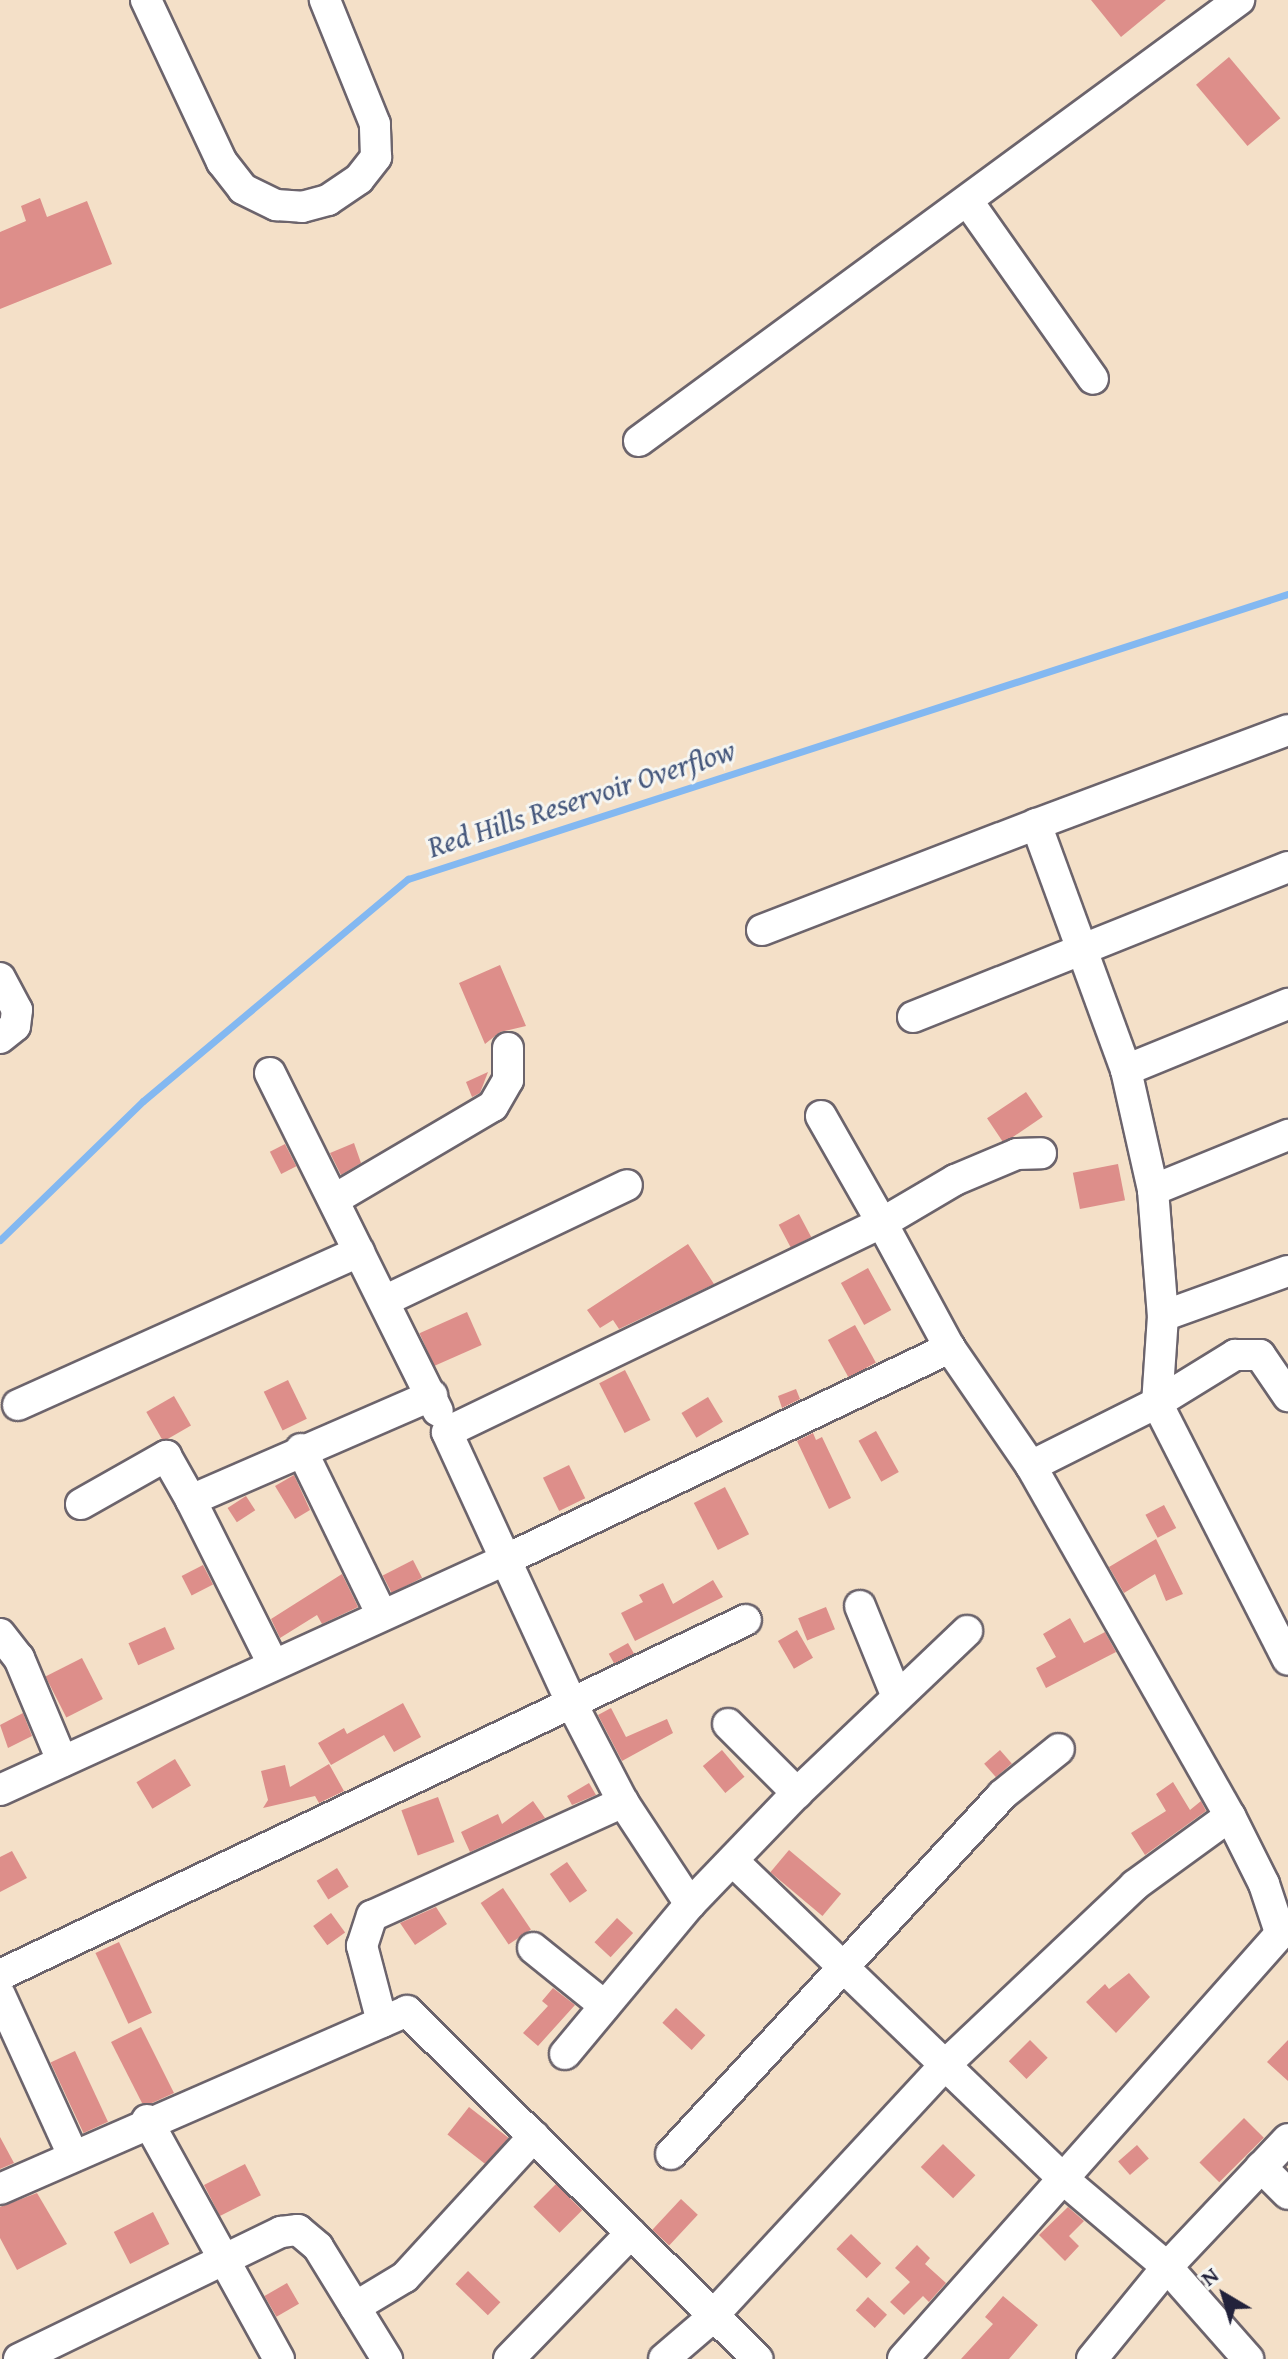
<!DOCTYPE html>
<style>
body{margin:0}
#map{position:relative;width:1288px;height:2359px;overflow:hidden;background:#f4e0c8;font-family:"Gentium Book Plus",serif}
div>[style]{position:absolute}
.stream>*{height:7px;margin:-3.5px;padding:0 3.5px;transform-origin:3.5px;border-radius:3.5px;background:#83b8f1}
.building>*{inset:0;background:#dd8e8a;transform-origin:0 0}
.roads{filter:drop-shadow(2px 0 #6c646c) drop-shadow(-2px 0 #6c646c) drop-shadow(0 2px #6c646c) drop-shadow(0 -2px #6c646c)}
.minor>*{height:30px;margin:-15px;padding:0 15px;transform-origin:15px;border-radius:15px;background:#fff}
span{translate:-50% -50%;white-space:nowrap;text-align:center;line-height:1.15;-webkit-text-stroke:6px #f6f6f2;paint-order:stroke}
.water-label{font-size:30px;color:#44567b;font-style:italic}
.north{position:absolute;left:1184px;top:2255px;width:80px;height:80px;-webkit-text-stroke:6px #f6f6f2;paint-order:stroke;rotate:322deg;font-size:22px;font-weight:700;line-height:32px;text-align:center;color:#22223b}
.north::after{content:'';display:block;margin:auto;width:28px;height:36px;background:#22223b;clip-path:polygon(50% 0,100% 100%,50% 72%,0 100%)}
</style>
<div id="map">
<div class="stream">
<i style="left:0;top:1240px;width:199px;rotate:-44.2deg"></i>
<i style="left:143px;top:1101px;width:346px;rotate:-40deg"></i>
<i style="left:408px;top:879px;width:925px;rotate:-17.95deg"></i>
</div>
<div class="building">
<i style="clip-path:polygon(1091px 0,1166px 0,1121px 37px)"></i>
<i style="left:1229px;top:57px;width:80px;height:43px;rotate:50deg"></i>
<i style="clip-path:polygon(40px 198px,47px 217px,87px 201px,112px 264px,0 309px,0 232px,26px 221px,21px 206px)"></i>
<i style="clip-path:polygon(500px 965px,526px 1026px,500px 1032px,485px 1044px,459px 983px)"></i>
<i style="clip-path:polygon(488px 1072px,480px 1093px,472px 1097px,466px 1082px)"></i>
<i style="left:1026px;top:1092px;width:30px;height:47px;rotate:56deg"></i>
<i style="clip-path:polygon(354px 1143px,361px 1163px,341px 1175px,330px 1153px)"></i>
<i style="left:285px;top:1144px;width:25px;height:17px;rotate:63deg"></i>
<i style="left:1118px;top:1164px;width:37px;height:46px;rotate:79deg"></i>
<i style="left:799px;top:1214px;width:26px;height:23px;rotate:62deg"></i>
<i style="clip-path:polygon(688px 1244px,714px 1284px,619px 1329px,613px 1320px,600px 1328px,587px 1310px)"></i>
<i style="left:868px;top:1268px;width:48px;height:31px;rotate:61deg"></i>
<i style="left:467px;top:1312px;width:36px;height:52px;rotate:66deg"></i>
<i style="left:855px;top:1325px;width:43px;height:31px;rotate:61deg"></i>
<i style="left:625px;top:1370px;width:56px;height:29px;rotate:63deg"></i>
<i style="left:288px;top:1380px;width:43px;height:27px;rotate:64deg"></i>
<i style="clip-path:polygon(796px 1389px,800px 1399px,782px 1408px,778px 1396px)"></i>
<i style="left:174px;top:1396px;width:34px;height:32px;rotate:60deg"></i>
<i style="left:708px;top:1397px;width:29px;height:31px;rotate:59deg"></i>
<i style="left:876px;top:1431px;width:47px;height:20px;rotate:61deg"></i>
<i style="clip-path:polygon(813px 1433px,816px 1440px,822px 1437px,851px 1498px,829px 1509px,797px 1441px)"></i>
<i style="left:569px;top:1465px;width:37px;height:29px;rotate:64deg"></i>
<i style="clip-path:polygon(294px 1475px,310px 1510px,295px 1519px,275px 1486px)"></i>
<i style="left:725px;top:1487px;width:53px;height:35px;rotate:63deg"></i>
<i style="left:246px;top:1496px;width:17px;height:22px;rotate:57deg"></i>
<i style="left:1164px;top:1505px;width:26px;height:21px;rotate:62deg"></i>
<i style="clip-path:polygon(1156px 1539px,1183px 1594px,1166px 1601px,1155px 1574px,1124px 1593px,1109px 1567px)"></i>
<i style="left:413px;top:1560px;width:20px;height:34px;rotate:63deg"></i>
<i style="left:203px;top:1565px;width:22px;height:24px;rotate:63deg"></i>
<i style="clip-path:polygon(342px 1574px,358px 1607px,322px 1624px,317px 1615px,280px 1638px,271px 1619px)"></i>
<i style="clip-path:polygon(713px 1580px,723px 1597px,635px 1641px,621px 1613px,643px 1602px,639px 1595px,663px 1583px,673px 1604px)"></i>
<i style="left:826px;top:1607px;width:24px;height:30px;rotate:68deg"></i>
<i style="clip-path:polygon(1070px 1618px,1084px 1643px,1105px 1632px,1116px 1652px,1046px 1688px,1036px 1668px,1056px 1657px,1043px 1634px)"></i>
<i style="left:165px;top:1627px;width:24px;height:40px;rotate:66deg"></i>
<i style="left:797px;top:1630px;width:32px;height:22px;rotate:60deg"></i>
<i style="left:628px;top:1643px;width:13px;height:22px;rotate:61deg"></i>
<i style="left:82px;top:1658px;width:46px;height:41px;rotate:63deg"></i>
<i style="clip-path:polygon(403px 1703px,421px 1737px,394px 1752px,384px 1735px,331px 1765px,318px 1743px,344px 1728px,347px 1734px)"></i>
<i style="clip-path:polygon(611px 1708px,626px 1737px,667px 1719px,673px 1733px,622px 1761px,598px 1715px)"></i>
<i style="clip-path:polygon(23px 1713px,32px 1736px,8px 1748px,0 1725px)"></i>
<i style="left:722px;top:1750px;width:35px;height:25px;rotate:50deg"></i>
<i style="left:1000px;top:1750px;width:18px;height:21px;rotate:49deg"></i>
<i style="left:175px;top:1759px;width:31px;height:45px;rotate:59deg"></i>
<i style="clip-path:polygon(329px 1764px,344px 1791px,319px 1803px,315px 1796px,263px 1808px,268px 1800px,261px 1771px,285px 1765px,290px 1787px)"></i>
<i style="clip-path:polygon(1173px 1782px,1190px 1810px,1201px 1801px,1206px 1811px,1145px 1855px,1131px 1833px,1166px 1811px,1156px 1794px)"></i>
<i style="clip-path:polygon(589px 1783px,596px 1795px,572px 1805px,567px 1796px)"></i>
<i style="left:438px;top:1797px;width:48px;height:39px;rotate:70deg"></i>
<i style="clip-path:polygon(533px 1801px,545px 1818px,470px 1852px,461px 1832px,498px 1814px,502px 1824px)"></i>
<i style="left:789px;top:1850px;width:68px;height:29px;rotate:40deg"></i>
<i style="clip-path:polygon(12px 1851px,27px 1878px,0 1892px,0 1857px)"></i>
<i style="left:567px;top:1862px;width:35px;height:21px;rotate:55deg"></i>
<i style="left:337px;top:1868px;width:22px;height:24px;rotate:58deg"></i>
<i style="left:503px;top:1888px;width:50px;height:27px;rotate:56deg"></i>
<i style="clip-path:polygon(436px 1907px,447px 1924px,415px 1945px,400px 1923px)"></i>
<i style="left:331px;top:1913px;width:24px;height:22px;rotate:54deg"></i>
<i style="left:617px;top:1918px;width:22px;height:33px;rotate:43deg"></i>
<i style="left:119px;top:1942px;width:78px;height:26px;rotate:65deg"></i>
<i style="clip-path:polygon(1129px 1973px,1150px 1997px,1116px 2033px,1086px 2002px,1105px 1984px,1109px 1989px)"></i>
<i style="clip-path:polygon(553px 1988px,575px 2005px,538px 2046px,523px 2033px,548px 2006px,542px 2001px)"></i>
<i style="left:676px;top:2008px;width:40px;height:20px;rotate:43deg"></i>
<i style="clip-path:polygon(141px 2027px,174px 2093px,152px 2103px,142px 2103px,111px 2042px)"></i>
<i style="left:1030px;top:2040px;width:25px;height:30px;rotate:45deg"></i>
<i style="clip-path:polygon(1288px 2040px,1288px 2081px,1267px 2062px)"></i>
<i style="left:75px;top:2051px;width:78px;height:27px;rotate:65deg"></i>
<i style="left:469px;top:2107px;width:50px;height:35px;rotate:38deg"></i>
<i style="left:1244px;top:2118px;width:28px;height:63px;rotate:45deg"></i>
<i style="clip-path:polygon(0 2137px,14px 2163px,0 2169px)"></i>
<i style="left:943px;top:2144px;width:45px;height:32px;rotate:44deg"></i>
<i style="left:1137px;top:2145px;width:18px;height:25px;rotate:49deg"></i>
<i style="left:245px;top:2164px;width:35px;height:46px;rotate:63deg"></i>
<i style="left:556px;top:2184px;width:37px;height:32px;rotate:45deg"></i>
<i style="clip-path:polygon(37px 2193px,67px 2244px,17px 2270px,0 2238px,0 2207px)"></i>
<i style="left:681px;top:2199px;width:23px;height:42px;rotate:43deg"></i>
<i style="clip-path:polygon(1068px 2207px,1084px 2221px,1069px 2236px,1079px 2246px,1065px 2261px,1039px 2235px)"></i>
<i style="left:153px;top:2212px;width:36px;height:44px;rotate:63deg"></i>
<i style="left:851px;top:2234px;width:42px;height:21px;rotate:44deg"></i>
<i style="clip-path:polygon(917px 2245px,930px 2258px,925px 2264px,946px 2283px,929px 2302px,923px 2296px,904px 2315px,890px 2302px,910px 2282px,895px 2268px)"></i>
<i style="left:468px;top:2271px;width:45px;height:18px;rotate:44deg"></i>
<i style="left:287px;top:2283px;width:24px;height:26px;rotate:60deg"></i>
<i style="clip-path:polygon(1003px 2296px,1038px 2325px,1009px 2359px,961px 2359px,993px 2324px,985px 2317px)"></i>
<i style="left:868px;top:2297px;width:26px;height:18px;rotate:43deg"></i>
</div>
<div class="roads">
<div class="minor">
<i style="left:146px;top:0;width:179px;rotate:64.9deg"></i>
<i style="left:222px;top:162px;width:34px;rotate:52deg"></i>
<i style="left:243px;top:189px;width:37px;rotate:26deg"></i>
<i style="left:276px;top:205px;width:26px;rotate:4deg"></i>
<i style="left:302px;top:207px;width:27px;rotate:-15deg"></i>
<i style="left:328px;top:200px;width:37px;rotate:-34deg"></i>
<i style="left:359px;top:179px;width:28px;rotate:-52deg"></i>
<i style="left:376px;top:157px;width:33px;rotate:-92deg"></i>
<i style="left:375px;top:124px;width:134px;rotate:-112deg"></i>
<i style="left:969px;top:203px;width:215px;rotate:54.8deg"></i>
<i style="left:639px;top:441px;width:745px;rotate:-36.32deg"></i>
<i style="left:1288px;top:730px;width:269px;rotate:159.5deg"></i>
<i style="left:1036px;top:824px;width:262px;rotate:69.9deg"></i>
<i style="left:1126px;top:1070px;width:123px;rotate:77.3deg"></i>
<i style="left:1153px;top:1190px;width:126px;rotate:85.5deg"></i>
<i style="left:1163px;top:1316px;width:87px;rotate:93.9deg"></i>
<i style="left:1157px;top:1403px;width:288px;rotate:63deg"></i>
<i style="left:762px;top:930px;width:294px;rotate:-21.1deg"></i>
<i style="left:0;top:978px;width:36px;rotate:62deg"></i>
<i style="left:17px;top:1010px;width:16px;rotate:97deg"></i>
<i style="left:15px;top:1026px;width:19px;rotate:141deg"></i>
<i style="left:913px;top:1017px;width:404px;rotate:-21.8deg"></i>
<i style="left:1126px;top:1070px;width:175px;rotate:-22.2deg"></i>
<i style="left:270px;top:1073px;width:377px;rotate:63.6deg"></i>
<i style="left:821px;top:1116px;width:123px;rotate:60.3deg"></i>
<i style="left:882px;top:1223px;width:85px;rotate:-30.5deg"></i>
<i style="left:955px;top:1180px;width:67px;rotate:-22.8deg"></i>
<i style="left:1017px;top:1154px;width:24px;rotate:-2deg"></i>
<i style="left:1153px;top:1190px;width:146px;rotate:-22.2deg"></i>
<i style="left:335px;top:1199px;width:183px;rotate:-30.5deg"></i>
<i style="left:493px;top:1106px;width:30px;rotate:-60deg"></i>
<i style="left:508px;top:1080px;width:32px;rotate:-90deg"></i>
<i style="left:384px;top:1301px;width:269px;rotate:-25.5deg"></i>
<i style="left:1163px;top:1316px;width:133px;rotate:-19.8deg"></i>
<i style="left:18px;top:1405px;width:374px;rotate:-24.2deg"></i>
<i style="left:301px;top:1449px;width:182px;rotate:64deg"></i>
<i style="left:1031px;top:1466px;width:141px;rotate:-26.6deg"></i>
<i style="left:1157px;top:1403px;width:92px;rotate:-31.6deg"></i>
<i style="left:1235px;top:1355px;width:25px"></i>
<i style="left:1260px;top:1355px;width:50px;rotate:55.7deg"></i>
<i style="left:81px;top:1504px;width:98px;rotate:-29.5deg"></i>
<i style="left:166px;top:1456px;width:51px;rotate:60.4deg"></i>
<i style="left:860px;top:1606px;width:98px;rotate:67.9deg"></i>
<i style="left:0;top:1634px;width:31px;rotate:52deg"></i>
<i style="left:19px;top:1658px;width:112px;rotate:67.3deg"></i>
<i style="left:273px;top:1664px;width:183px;rotate:-116.6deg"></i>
<i style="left:191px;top:1500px;width:263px;rotate:-23.5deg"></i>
<i style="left:728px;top:1724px;width:98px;rotate:45deg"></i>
<i style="left:0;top:1790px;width:555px;rotate:-24.49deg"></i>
<i style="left:505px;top:1560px;width:493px;rotate:-25.5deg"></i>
<i style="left:734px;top:1862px;width:457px;rotate:43.9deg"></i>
<i style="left:1063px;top:2179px;width:136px;rotate:40.2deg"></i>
<i style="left:1167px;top:2267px;width:123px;rotate:48.6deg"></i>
<i style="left:690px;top:1904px;width:122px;rotate:-123.3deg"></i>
<i style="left:623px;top:1802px;width:110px;rotate:-117.5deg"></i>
<i style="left:572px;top:1704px;width:299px;rotate:-114.7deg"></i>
<i style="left:447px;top:1432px;width:483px;rotate:-25.7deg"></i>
<i style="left:882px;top:1223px;width:142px;rotate:61.5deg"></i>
<i style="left:950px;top:1348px;width:143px;rotate:55.5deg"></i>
<i style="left:1031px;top:1466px;width:403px;rotate:60.4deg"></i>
<i style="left:1230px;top:1816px;width:76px;rotate:63.4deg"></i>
<i style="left:1264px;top:1884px;width:51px;rotate:71.6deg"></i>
<i style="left:533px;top:1948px;width:92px;rotate:38.9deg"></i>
<i style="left:0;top:1975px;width:826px;rotate:-25.45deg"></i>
<i style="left:0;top:1995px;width:176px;rotate:65.5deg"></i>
<i style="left:382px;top:2022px;width:79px;rotate:-104.7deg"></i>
<i style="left:362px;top:1946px;width:32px;rotate:-72deg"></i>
<i style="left:372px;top:1916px;width:276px;rotate:-24.4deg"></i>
<i style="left:565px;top:2054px;width:195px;rotate:-50.2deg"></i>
<i style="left:690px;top:1904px;width:154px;rotate:-46.1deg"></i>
<i style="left:797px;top:1793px;width:235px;rotate:-43.6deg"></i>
<i style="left:147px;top:2120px;width:273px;rotate:61.1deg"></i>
<i style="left:671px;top:2154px;width:488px;rotate:-47.3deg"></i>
<i style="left:1002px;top:1795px;width:73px;rotate:-38.9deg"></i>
<i style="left:1261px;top:2167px;width:38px;rotate:45deg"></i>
<i style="left:0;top:2189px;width:444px;rotate:-23.6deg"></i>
<i style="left:407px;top:2011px;width:494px;rotate:44.8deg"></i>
<i style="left:355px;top:2307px;width:58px;rotate:-31deg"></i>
<i style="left:405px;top:2277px;width:191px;rotate:-47.5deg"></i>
<i style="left:19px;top:2359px;width:291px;rotate:-25.9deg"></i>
<i style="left:281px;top:2232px;width:17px;rotate:-7deg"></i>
<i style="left:298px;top:2230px;width:26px;rotate:40deg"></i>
<i style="left:318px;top:2247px;width:132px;rotate:58.4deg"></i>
<i style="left:509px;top:2359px;width:175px;rotate:-45.9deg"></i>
<i style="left:664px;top:2359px;width:55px;rotate:-40.6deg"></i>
<i style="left:706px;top:2323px;width:353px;rotate:-47.2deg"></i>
<i style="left:946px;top:2064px;width:260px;rotate:-43.4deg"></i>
<i style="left:1135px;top:1885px;width:117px;rotate:-36deg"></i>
<i style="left:903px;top:2359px;width:580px;rotate:-48.42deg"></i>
<i style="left:1092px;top:2359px;width:119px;rotate:-50.8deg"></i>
<i style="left:1167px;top:2267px;width:176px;rotate:-46.6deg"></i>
</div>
</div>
<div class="water-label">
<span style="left:581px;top:798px;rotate:-18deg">Red Hills Reservoir Overflow</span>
</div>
<div class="north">N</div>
</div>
